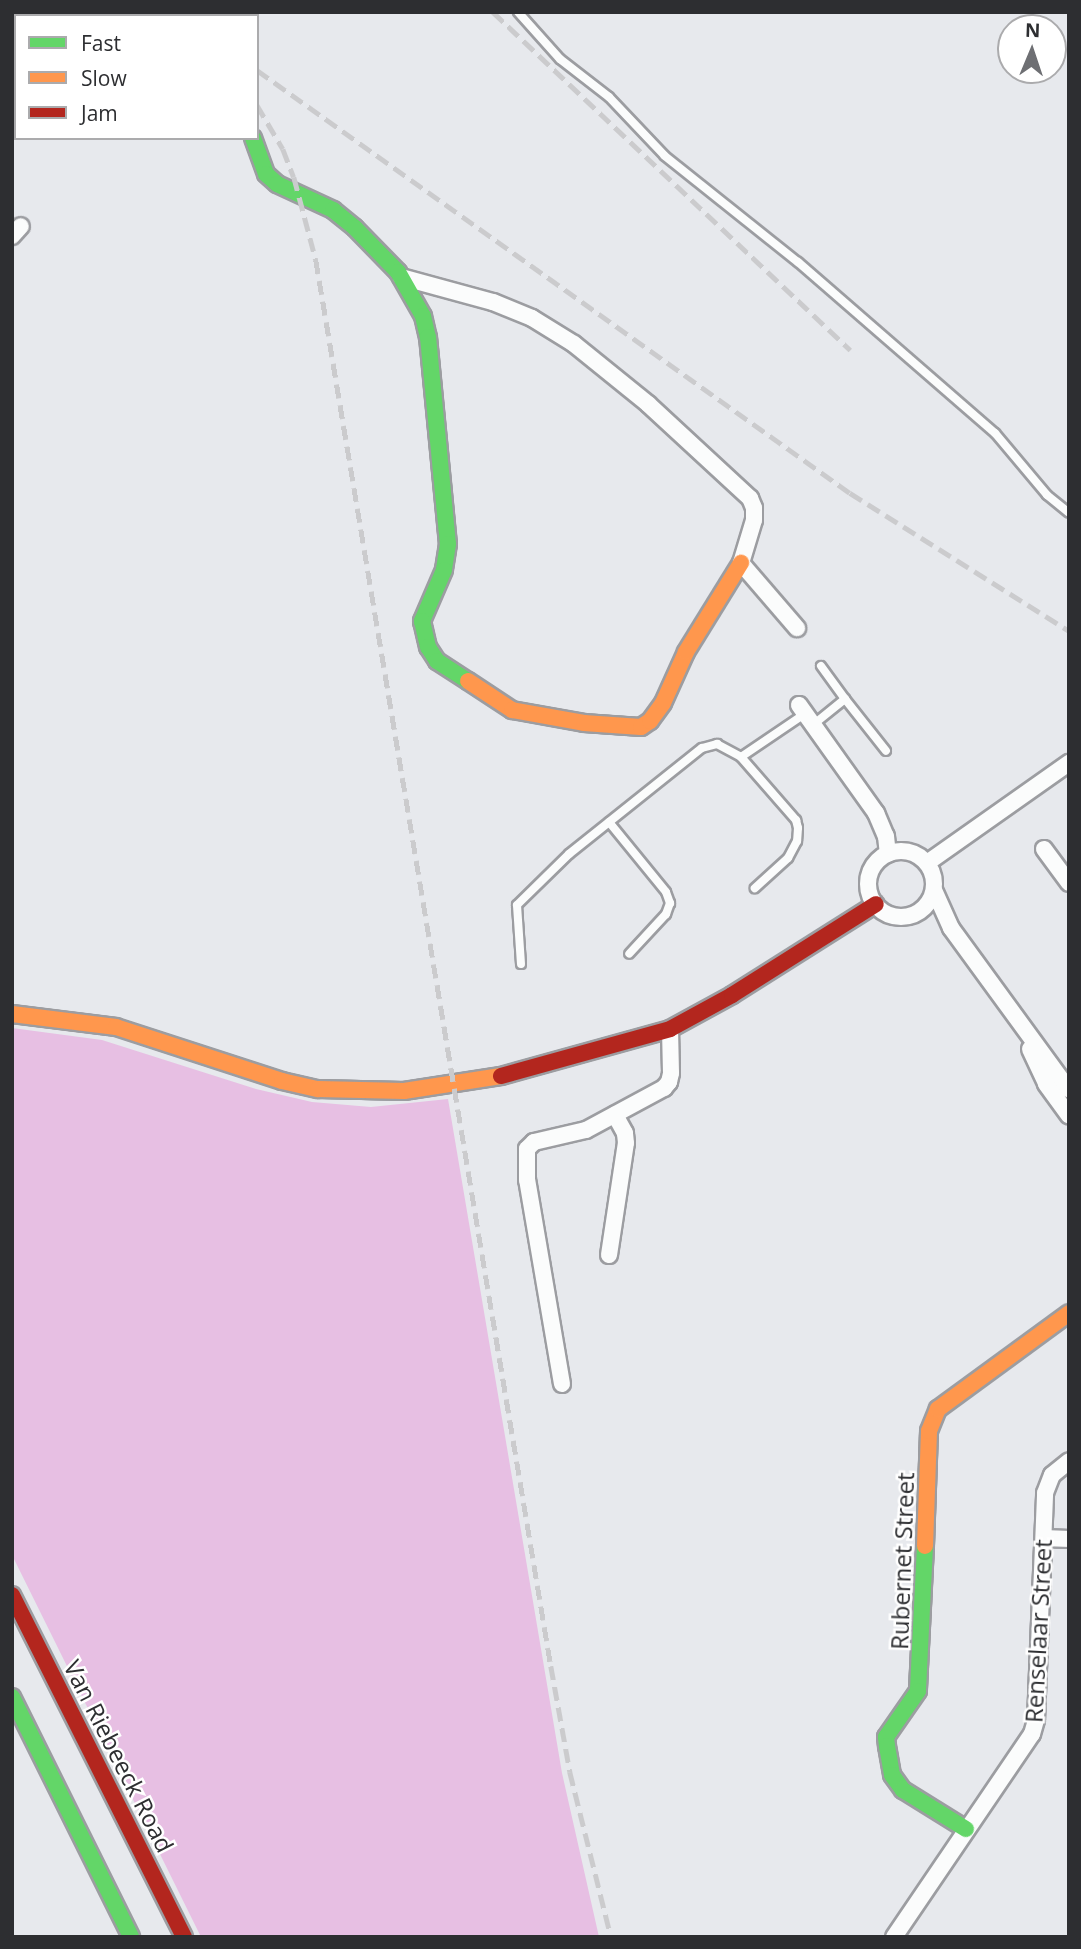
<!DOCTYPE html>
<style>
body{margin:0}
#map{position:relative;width:1081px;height:1949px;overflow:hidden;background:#e7e9ed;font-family:"Open Sans",sans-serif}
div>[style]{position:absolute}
.green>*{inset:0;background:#e7bfe3}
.roads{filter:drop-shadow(2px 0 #9c9da1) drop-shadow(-2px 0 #9c9da1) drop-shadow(0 2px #9c9da1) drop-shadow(0 -2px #9c9da1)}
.lane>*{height:8px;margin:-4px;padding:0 4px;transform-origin:4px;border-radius:4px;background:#fbfcfc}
.street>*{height:16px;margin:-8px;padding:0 8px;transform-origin:8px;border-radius:8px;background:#fbfcfc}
.street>.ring{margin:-8px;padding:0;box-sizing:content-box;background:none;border:16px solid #fbfcfc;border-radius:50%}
.fast>*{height:16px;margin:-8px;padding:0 8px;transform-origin:8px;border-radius:8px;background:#63d668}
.slow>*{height:16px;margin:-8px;padding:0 8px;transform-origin:8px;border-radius:8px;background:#ff974d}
.jam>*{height:16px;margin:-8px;padding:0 8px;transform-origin:8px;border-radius:8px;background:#b3261e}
.rail>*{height:4.5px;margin-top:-2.25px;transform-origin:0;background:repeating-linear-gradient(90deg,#cbcbcd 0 14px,transparent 0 21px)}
span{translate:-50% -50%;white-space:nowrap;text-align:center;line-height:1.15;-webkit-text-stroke:5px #fff;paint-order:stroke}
.street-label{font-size:24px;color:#2d2e31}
.frame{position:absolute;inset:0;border:14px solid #2d2e31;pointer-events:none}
.legend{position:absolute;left:14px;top:14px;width:245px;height:126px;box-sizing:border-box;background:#fff;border:2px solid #ababad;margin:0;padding:9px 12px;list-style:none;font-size:21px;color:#2d2e31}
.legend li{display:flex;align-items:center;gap:14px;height:35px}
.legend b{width:35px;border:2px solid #ababad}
.north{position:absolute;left:997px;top:14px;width:70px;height:70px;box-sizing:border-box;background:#fff;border:2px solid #ababad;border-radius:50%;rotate:2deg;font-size:19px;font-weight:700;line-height:28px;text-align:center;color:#2d2e31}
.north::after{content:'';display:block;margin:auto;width:24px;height:32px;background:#6e6f73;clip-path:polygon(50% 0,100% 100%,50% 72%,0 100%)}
</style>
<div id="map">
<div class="green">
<i style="clip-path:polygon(12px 1028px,102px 1040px,256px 1089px,312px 1102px,371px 1107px,448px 1099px,562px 1773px,599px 1937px,201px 1937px,12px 1555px)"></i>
</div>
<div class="roads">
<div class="lane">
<i style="left:518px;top:12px;width:63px;rotate:48.2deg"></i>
<i style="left:560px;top:59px;width:62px;rotate:37.8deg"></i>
<i style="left:609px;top:97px;width:81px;rotate:46.5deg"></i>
<i style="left:665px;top:156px;width:170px;rotate:38.6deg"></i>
<i style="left:798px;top:262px;width:261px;rotate:41deg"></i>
<i style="left:995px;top:433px;width:81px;rotate:50deg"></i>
<i style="left:1047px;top:495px;width:28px;rotate:39deg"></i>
<i style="left:821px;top:666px;width:41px;rotate:54deg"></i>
<i style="left:814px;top:724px;width:40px;rotate:-39deg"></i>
<i style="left:845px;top:699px;width:66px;rotate:51.7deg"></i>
<i style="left:741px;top:757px;width:84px;rotate:48.9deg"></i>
<i style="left:796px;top:820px;width:8px;rotate:76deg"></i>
<i style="left:798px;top:828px;width:13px;rotate:94deg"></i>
<i style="left:797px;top:841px;width:19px;rotate:118deg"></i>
<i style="left:788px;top:858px;width:45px;rotate:137.7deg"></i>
<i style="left:609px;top:822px;width:90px;rotate:50.8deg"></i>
<i style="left:666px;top:892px;width:12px;rotate:70deg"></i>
<i style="left:670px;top:903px;width:12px;rotate:110deg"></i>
<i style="left:666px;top:914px;width:54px;rotate:132.8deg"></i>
<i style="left:521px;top:964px;width:59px;rotate:-93.9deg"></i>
<i style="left:517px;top:905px;width:73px;rotate:-44.4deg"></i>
<i style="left:569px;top:854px;width:170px;rotate:-38.6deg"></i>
<i style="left:702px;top:748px;width:16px;rotate:-15deg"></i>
<i style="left:717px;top:744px;width:27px;rotate:28deg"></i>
<i style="left:741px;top:757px;width:78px;rotate:-34.1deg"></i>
</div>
<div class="street">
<i style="left:146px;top:12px;width:6px;rotate:45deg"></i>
<i style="left:12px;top:236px;width:13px;rotate:-48deg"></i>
<i style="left:401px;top:277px;width:95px;rotate:15.2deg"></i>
<i style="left:493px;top:302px;width:42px;rotate:22.3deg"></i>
<i style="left:532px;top:318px;width:49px;rotate:31.8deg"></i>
<i style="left:574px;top:344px;width:95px;rotate:39deg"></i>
<i style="left:648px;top:404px;width:139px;rotate:42.7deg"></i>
<i style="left:750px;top:498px;width:11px;rotate:68deg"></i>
<i style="left:754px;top:508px;width:12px;rotate:90deg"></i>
<i style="left:754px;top:520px;width:45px;rotate:106.8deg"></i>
<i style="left:741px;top:563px;width:86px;rotate:49.3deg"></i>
<i style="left:799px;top:705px;width:133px;rotate:54.5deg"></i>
<i style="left:876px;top:813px;width:25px;rotate:67deg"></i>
<i style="left:886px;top:836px;width:18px;rotate:84deg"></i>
<i style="left:1044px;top:849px;width:42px;rotate:53.7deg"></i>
<i class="ring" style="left:868px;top:851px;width:50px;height:50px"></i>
<i style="left:927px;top:863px;width:174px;rotate:-35.2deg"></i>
<i style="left:934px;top:890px;width:42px;rotate:65.9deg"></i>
<i style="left:951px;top:928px;width:200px;rotate:53.9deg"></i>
<i style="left:1030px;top:1049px;width:38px;rotate:65deg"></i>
<i style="left:1046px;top:1084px;width:39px;rotate:54deg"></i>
<i style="left:609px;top:1255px;width:113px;rotate:-81.4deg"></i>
<i style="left:626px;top:1143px;width:10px;rotate:-96deg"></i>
<i style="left:625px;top:1133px;width:21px;rotate:-119deg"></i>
<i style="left:562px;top:1384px;width:207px;rotate:-99.7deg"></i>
<i style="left:527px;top:1180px;width:31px;rotate:-90deg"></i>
<i style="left:527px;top:1149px;width:10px;rotate:-45deg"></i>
<i style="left:534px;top:1142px;width:53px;rotate:-13deg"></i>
<i style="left:586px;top:1130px;width:89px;rotate:-28.3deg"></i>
<i style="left:664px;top:1088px;width:8px;rotate:-50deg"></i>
<i style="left:669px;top:1082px;width:9px;rotate:-77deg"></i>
<i style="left:671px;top:1073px;width:44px;rotate:-91.3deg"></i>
<i style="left:1044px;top:1538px;width:25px;rotate:2deg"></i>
<i style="left:894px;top:1937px;width:245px;rotate:-55.8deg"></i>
<i style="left:1032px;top:1734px;width:15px;rotate:-74deg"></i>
<i style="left:1036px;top:1720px;width:227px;rotate:-87.7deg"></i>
<i style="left:1045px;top:1493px;width:19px;rotate:-69deg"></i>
<i style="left:1052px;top:1475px;width:22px;rotate:-39deg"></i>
</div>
<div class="fast">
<i style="left:253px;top:138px;width:38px;rotate:70deg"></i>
<i style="left:266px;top:174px;width:15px;rotate:42deg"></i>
<i style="left:277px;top:184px;width:62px;rotate:24.9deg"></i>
<i style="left:333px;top:210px;width:28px;rotate:39deg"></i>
<i style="left:355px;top:228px;width:62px;rotate:45.7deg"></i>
<i style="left:398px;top:272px;width:51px;rotate:60.4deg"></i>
<i style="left:423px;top:316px;width:22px;rotate:77deg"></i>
<i style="left:428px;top:337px;width:208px;rotate:84.5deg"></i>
<i style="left:448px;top:544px;width:26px;rotate:99deg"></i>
<i style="left:444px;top:570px;width:56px;rotate:113.3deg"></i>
<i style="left:422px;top:621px;width:27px;rotate:77deg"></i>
<i style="left:428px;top:647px;width:17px;rotate:57deg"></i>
<i style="left:437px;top:661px;width:37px;rotate:33deg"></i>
<i style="left:925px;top:1546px;width:145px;rotate:92.8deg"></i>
<i style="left:918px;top:1691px;width:56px;rotate:124.8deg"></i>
<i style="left:886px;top:1737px;width:9px;rotate:84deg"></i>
<i style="left:887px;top:1746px;width:29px;rotate:80deg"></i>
<i style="left:892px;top:1775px;width:19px;rotate:54deg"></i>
<i style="left:903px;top:1790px;width:74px;rotate:31.8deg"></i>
<i style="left:12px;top:1697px;width:268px;rotate:63.6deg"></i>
</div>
<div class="slow">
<i style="left:468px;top:681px;width:53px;rotate:33.4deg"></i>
<i style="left:512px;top:710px;width:73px;rotate:10.2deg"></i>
<i style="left:584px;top:723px;width:57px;rotate:4deg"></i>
<i style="left:641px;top:727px;width:11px;rotate:-34deg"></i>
<i style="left:650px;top:721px;width:22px;rotate:-54deg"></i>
<i style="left:663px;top:703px;width:56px;rotate:-65.7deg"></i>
<i style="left:686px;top:652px;width:105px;rotate:-58.3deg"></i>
<i style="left:12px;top:1014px;width:105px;rotate:7.1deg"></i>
<i style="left:116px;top:1027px;width:175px;rotate:18deg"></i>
<i style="left:282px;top:1081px;width:37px;rotate:13deg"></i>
<i style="left:318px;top:1089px;width:86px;rotate:1.3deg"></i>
<i style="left:404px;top:1091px;width:98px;rotate:-8.8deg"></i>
<i style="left:925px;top:1546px;width:115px;rotate:-88deg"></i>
<i style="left:929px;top:1431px;width:24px;rotate:-68deg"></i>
<i style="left:938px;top:1409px;width:162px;rotate:-36.2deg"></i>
</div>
<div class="jam">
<i style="left:501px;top:1076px;width:175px;rotate:-15.5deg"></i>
<i style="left:670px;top:1029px;width:71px;rotate:-28.7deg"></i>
<i style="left:732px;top:995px;width:170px;rotate:-32.3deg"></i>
<i style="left:12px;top:1595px;width:383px;rotate:63.3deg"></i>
</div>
</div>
<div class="rail">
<i style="left:177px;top:12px;width:6px;rotate:39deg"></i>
<i style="left:493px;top:12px;width:492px;rotate:43.4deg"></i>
<i style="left:257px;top:70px;width:728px;rotate:35.5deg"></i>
<i style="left:850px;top:493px;width:259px;rotate:32.2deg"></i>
<i style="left:257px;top:105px;width:51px;rotate:59.4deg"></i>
<i style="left:283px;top:149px;width:30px;rotate:69deg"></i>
<i style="left:294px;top:177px;width:86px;rotate:75.2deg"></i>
<i style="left:316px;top:260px;width:1426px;rotate:80.51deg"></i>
<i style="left:551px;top:1666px;width:108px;rotate:79.8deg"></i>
<i style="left:570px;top:1772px;width:170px;rotate:76deg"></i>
</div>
<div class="street-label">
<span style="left:902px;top:1561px;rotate:-88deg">Rubernet Street</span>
<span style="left:1038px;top:1631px;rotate:-87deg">Renselaar Street</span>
<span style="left:119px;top:1756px;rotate:63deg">Van Riebeeck Road</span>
</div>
<div class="frame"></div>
<ul class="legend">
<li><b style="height:9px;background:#63d668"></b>Fast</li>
<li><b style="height:9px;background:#ff974d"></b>Slow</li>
<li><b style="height:9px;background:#b3261e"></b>Jam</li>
</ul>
<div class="north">N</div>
</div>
